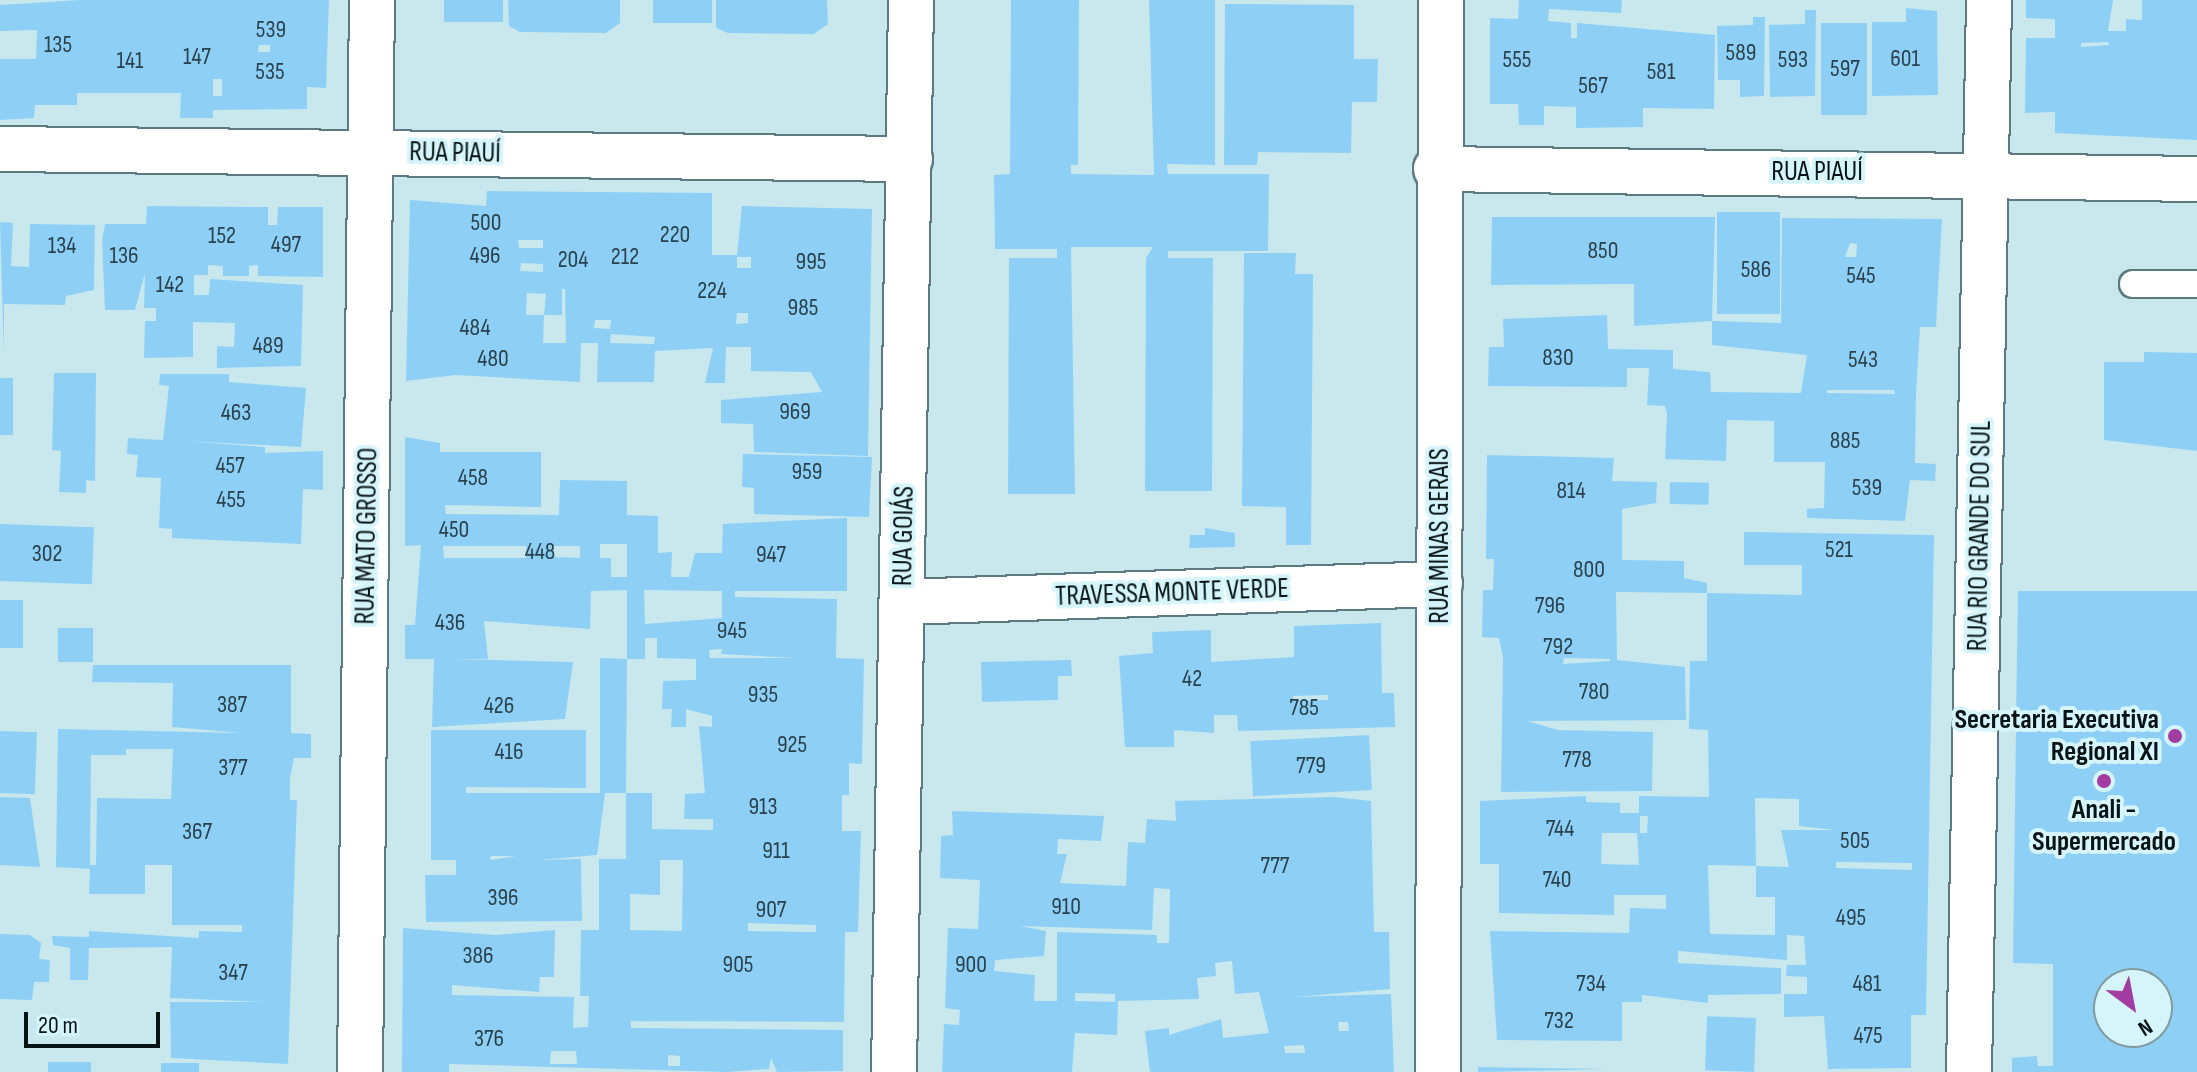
<!DOCTYPE html>
<meta charset="utf-8">
<style>
body{margin:0}
#map{position:relative;width:2197px;height:1072px;overflow:hidden;background:#c8e8ee;font-family:"Sofia Sans Condensed",sans-serif}
div>[style]{position:absolute}
.building>*{inset:0;background:#8ed0f5;transform-origin:0 0}
.roads{filter:drop-shadow(2px 0 #5c7a7f) drop-shadow(-2px 0 #5c7a7f) drop-shadow(0 2px #5c7a7f) drop-shadow(0 -2px #5c7a7f)}
.service>*{height:26px;margin:-13px;padding:0 13px;transform-origin:13px;border-radius:13px;background:#fff}
.minor>*{height:44px;margin:-22px;padding:0 22px;transform-origin:22px;border-radius:22px;background:#fff}
.tertiary>*{height:44px;margin:-22px;padding:0 22px;transform-origin:22px;border-radius:22px;background:#fff}
.dots>*{width:22px;height:22px;translate:-50% -50%;box-sizing:border-box;border:4px solid #d5f5fb;border-radius:50%}
span{translate:-50% -50%;white-space:nowrap;text-align:center;line-height:1.15;-webkit-text-stroke:8px #d5f5fb;paint-order:stroke}
.number-label{font-size:24px;color:#2a424d}
.number-label span{-webkit-text-stroke-width:0}
.street-label{font-size:28px;color:#081315}
.poi-label{font-size:28px;color:#081315;font-weight:700}
.right{translate:-100% -50%;text-align:right}
.north{position:absolute;left:2093px;top:968px;width:80px;height:80px;box-sizing:border-box;background:#d5f5fb;border:2px solid #839b9f;border-radius:50%;rotate:148deg;font-size:22px;font-weight:700;line-height:32px;text-align:center;color:#081315}
.north::after{content:'';display:block;margin:auto;width:28px;height:36px;background:#a33ca0;clip-path:polygon(50% 0,100% 100%,50% 72%,0 100%)}
.scale{position:absolute;left:24px;top:1012px;width:136px;height:36px;box-sizing:border-box;border:4px solid #081315;border-top:0;padding-left:10px;font-size:24px;line-height:28px;white-space:nowrap;color:#081315;-webkit-text-stroke:6px #d5f5fb;paint-order:stroke}
</style>
<div id="map">
<div class="building">
<i style="clip-path:polygon(evenodd,80px 0,329px 0,326px 88px,307px 87px,307px 109px,213px 110px,213px 118px,180px 118px,181px 93px,77px 93px,77px 105px,35px 105px,34px 118px,0 120px,0 59px,36px 59px,37px 30px,0 31px,0 5px,80px 0,259px 45px,270px 45px,270px 52px,258px 52px,259px 45px,80px 0,213px 79px,222px 79px,222px 96px,213px 96px,213px 79px)"></i>
<i style="left:444px;top:0;width:59px;height:22px"></i>
<i style="clip-path:polygon(508px 0,620px 0,620px 23px,606px 33px,520px 32px,509px 26px)"></i>
<i style="left:653px;top:0;width:59px;height:23px"></i>
<i style="clip-path:polygon(716px 0,827px 0,828px 24px,814px 34px,728px 33px,716px 28px)"></i>
<i style="clip-path:polygon(1011px 0,1079px 0,1078px 165px,1071px 165px,1071px 174px,1154px 175px,1149px 0,1215px 0,1215px 165px,1167px 164px,1168px 174px,1269px 174px,1268px 251px,1168px 251px,1168px 258px,1213px 258px,1212px 491px,1145px 491px,1146px 258px,1153px 247px,1071px 247px,1075px 494px,1008px 494px,1009px 258px,1057px 258px,1057px 249px,995px 249px,994px 175px,1010px 174px)"></i>
<i style="clip-path:polygon(1519px 0,1622px 0,1621px 13px,1549px 9px,1548px 21px,1571px 23px,1571px 38px,1577px 38px,1577px 23px,1715px 35px,1714px 109px,1643px 108px,1643px 127px,1576px 128px,1576px 107px,1544px 106px,1544px 125px,1519px 125px,1518px 104px,1490px 104px,1490px 18px,1518px 19px)"></i>
<i style="clip-path:polygon(evenodd,2026px 0,2113px 0,2108px 31px,2126px 31px,2126px 19px,2142px 20px,2142px 0,2197px 0,2197px 140px,2055px 133px,2055px 112px,2025px 113px,2026px 38px,2055px 38px,2055px 19px,2026px 18px,2026px 0,2108px 42px,2109px 45px,2081px 47px,2081px 43px,2108px 42px)"></i>
<i style="clip-path:polygon(1225px 4px,1354px 5px,1354px 59px,1378px 59px,1377px 102px,1352px 102px,1351px 153px,1258px 152px,1257px 165px,1224px 165px)"></i>
<i style="clip-path:polygon(1906px 8px,1937px 11px,1938px 95px,1872px 96px,1872px 22px,1906px 22px)"></i>
<i style="clip-path:polygon(1805px 10px,1816px 10px,1815px 96px,1770px 97px,1769px 25px,1805px 24px)"></i>
<i style="clip-path:polygon(1753px 17px,1765px 17px,1764px 96px,1740px 97px,1740px 80px,1718px 80px,1717px 26px,1753px 25px)"></i>
<i style="left:1821px;top:23px;width:46px;height:92px"></i>
<i style="clip-path:polygon(evenodd,487px 191px,712px 193px,712px 255px,737px 255px,742px 206px,872px 209px,868px 456px,754px 452px,753px 424px,721px 423px,721px 400px,822px 392px,811px 372px,751px 371px,751px 347px,726px 347px,725px 383px,705px 383px,713px 348px,655px 351px,654px 382px,597px 382px,598px 343px,581px 343px,580px 382px,456px 375px,406px 381px,410px 200px,486px 206px,487px 191px,518px 240px,543px 240px,543px 248px,519px 248px,518px 240px,487px 191px,737px 257px,751px 257px,751px 268px,737px 268px,737px 257px,487px 191px,521px 263px,543px 264px,543px 272px,520px 271px,521px 263px,487px 191px,562px 289px,565px 289px,566px 343px,543px 343px,544px 315px,526px 315px,527px 293px,546px 294px,544px 315px,562px 315px,562px 289px,487px 191px,737px 313px,748px 313px,748px 323px,736px 324px,737px 313px,487px 191px,595px 320px,611px 320px,610px 329px,594px 328px,595px 320px,487px 191px,611px 334px,655px 337px,654px 344px,610px 343px,611px 334px)"></i>
<i style="clip-path:polygon(147px 206px,268px 207px,268px 225px,277px 225px,278px 207px,323px 207px,323px 277px,258px 276px,258px 265px,249px 266px,249px 276px,223px 276px,223px 266px,208px 265px,208px 275px,194px 275px,194px 295px,209px 295px,210px 279px,303px 285px,301px 366px,217px 368px,217px 346px,234px 347px,235px 323px,193px 322px,193px 357px,144px 358px,145px 321px,156px 321px,156px 308px,144px 308px,145px 273px,135px 310px,105px 310px,102px 240px,105px 224px,146px 224px)"></i>
<i style="left:1717px;top:212px;width:63px;height:102px"></i>
<i style="clip-path:polygon(1492px 217px,1715px 217px,1712px 321px,1634px 326px,1634px 284px,1491px 285px)"></i>
<i style="clip-path:polygon(evenodd,1782px 218px,1942px 219px,1936px 327px,1920px 327px,1916px 394px,1915px 463px,1936px 464px,1935px 481px,1910px 480px,1905px 521px,1807px 518px,1807px 509px,1824px 508px,1825px 462px,1774px 462px,1774px 421px,1727px 420px,1726px 461px,1665px 459px,1667px 414px,1665px 406px,1647px 405px,1649px 368px,1627px 368px,1627px 387px,1488px 386px,1489px 347px,1504px 347px,1503px 319px,1607px 315px,1608px 349px,1673px 350px,1673px 369px,1710px 372px,1711px 392px,1801px 393px,1807px 355px,1712px 345px,1712px 321px,1781px 323px,1782px 218px,1850px 243px,1857px 244px,1856px 257px,1845px 257px,1850px 243px,1782px 218px,1827px 390px,1894px 390px,1895px 394px,1827px 393px,1827px 390px)"></i>
<i style="clip-path:polygon(0 222px,13px 223px,11px 266px,29px 267px,30px 224px,95px 225px,94px 290px,66px 296px,65px 305px,4px 304px,4px 357px)"></i>
<i style="clip-path:polygon(1244px 253px,1296px 253px,1295px 274px,1313px 274px,1311px 545px,1286px 545px,1286px 507px,1242px 506px)"></i>
<i style="clip-path:polygon(2144px 352px,2197px 353px,2197px 451px,2104px 440px,2104px 362px,2144px 362px)"></i>
<i style="clip-path:polygon(54px 373px,96px 373px,95px 481px,86px 480px,86px 493px,59px 492px,61px 451px,52px 450px)"></i>
<i style="clip-path:polygon(160px 374px,229px 374px,229px 382px,306px 388px,301px 447px,183px 441px,265px 447px,265px 453px,323px 451px,323px 490px,303px 489px,301px 544px,172px 538px,172px 529px,159px 528px,161px 478px,136px 477px,138px 455px,127px 454px,128px 438px,163px 440px,169px 386px,159px 385px)"></i>
<i style="left:0;top:378px;width:13px;height:57px"></i>
<i style="clip-path:polygon(evenodd,405px 437px,440px 443px,440px 452px,541px 452px,541px 507px,445px 505px,446px 514px,559px 515px,560px 480px,627px 481px,627px 515px,658px 516px,658px 553px,672px 552px,671px 577px,689px 577px,695px 553px,722px 553px,723px 524px,847px 518px,847px 591px,735px 591px,735px 597px,837px 599px,836px 658px,864px 659px,862px 764px,849px 763px,849px 795px,842px 795px,842px 831px,861px 831px,858px 932px,845px 932px,844px 1022px,631px 1021px,631px 1028px,843px 1030px,843px 1071px,777px 1072px,771px 1058px,769px 1069px,727px 1072px,449px 1064px,449px 1072px,402px 1072px,403px 928px,495px 935px,555px 930px,554px 977px,540px 977px,539px 992px,452px 985px,452px 995px,574px 997px,573px 1028px,588px 1027px,589px 996px,580px 996px,581px 930px,599px 930px,599px 859px,626px 859px,626px 793px,652px 793px,652px 829px,713px 830px,713px 819px,684px 819px,685px 794px,705px 793px,699px 726px,712px 727px,712px 716px,686px 709px,686px 727px,671px 727px,672px 709px,662px 709px,663px 681px,696px 680px,696px 659px,657px 658px,657px 638px,645px 638px,645px 659px,627px 659px,627px 590px,591px 591px,590px 629px,484px 621px,488px 659px,453px 659px,573px 662px,565px 719px,432px 727px,434px 659px,405px 659px,405px 625px,415px 625px,421px 545px,405px 546px,405px 437px,600px 544px,627px 544px,627px 577px,611px 577px,611px 558px,600px 558px,600px 544px,405px 437px,443px 546px,526px 546px,526px 558px,444px 558px,443px 546px,405px 437px,554px 546px,580px 546px,580px 558px,554px 557px,554px 546px,405px 437px,644px 590px,722px 591px,722px 618px,645px 624px,644px 590px,405px 437px,722px 649px,721px 654px,796px 658px,710px 658px,709px 650px,722px 649px,405px 437px,660px 860px,683px 860px,682px 931px,630px 930px,630px 894px,660px 895px,660px 860px,405px 437px,748px 923px,816px 925px,816px 932px,748px 931px,748px 923px,405px 437px,551px 1051px,576px 1051px,577px 1064px,550px 1064px,551px 1051px,405px 437px,668px 1055px,680px 1056px,680px 1066px,668px 1066px,668px 1055px)"></i>
<i style="clip-path:polygon(743px 454px,872px 457px,869px 517px,754px 514px,754px 488px,742px 487px)"></i>
<i style="clip-path:polygon(evenodd,1487px 455px,1614px 458px,1612px 481px,1657px 482px,1656px 503px,1622px 509px,1622px 560px,1684px 561px,1684px 578px,1707px 583px,1707px 593px,1616px 592px,1617px 660px,1685px 667px,1686px 720px,1527px 721px,1558px 730px,1653px 732px,1652px 791px,1501px 792px,1503px 657px,1499px 638px,1482px 637px,1483px 590px,1493px 590px,1494px 559px,1486px 559px,1487px 455px,1564px 658px,1610px 659px,1610px 661px,1563px 664px,1564px 658px)"></i>
<i style="left:1670px;top:482px;width:39px;height:22px;rotate:1deg"></i>
<i style="left:0;top:524px;width:94px;height:57px;rotate:2deg"></i>
<i style="clip-path:polygon(1205px 528px,1235px 533px,1235px 547px,1189px 548px,1190px 535px,1205px 535px)"></i>
<i style="clip-path:polygon(evenodd,1744px 532px,1934px 535px,1926px 1015px,1911px 1015px,1911px 1068px,1828px 1069px,1824px 1016px,1784px 1017px,1784px 994px,1807px 994px,1807px 977px,1786px 976px,1787px 965px,1806px 965px,1804px 936px,1787px 935px,1787px 960px,1678px 951px,1678px 963px,1781px 968px,1781px 994px,1708px 995px,1708px 1003px,1642px 995px,1642px 1002px,1622px 1002px,1622px 1041px,1497px 1040px,1490px 931px,1629px 933px,1630px 908px,1666px 909px,1666px 895px,1614px 895px,1614px 915px,1499px 913px,1499px 864px,1480px 864px,1480px 801px,1586px 796px,1586px 802px,1620px 803px,1620px 813px,1639px 813px,1639px 796px,1709px 797px,1708px 730px,1689px 729px,1690px 661px,1707px 661px,1707px 593px,1802px 595px,1802px 565px,1744px 565px,1744px 532px,1755px 798px,1799px 799px,1799px 826px,1835px 830px,1781px 830px,1789px 867px,1756px 866px,1756px 897px,1775px 897px,1775px 935px,1710px 934px,1708px 865px,1756px 866px,1755px 798px,1744px 532px,1640px 816px,1648px 816px,1647px 833px,1637px 833px,1639px 865px,1601px 864px,1602px 833px,1640px 833px,1640px 816px,1744px 532px,1836px 862px,1912px 863px,1912px 870px,1836px 868px,1836px 862px)"></i>
<i style="clip-path:polygon(evenodd,2018px 591px,2197px 591px,2197px 1072px,2012px 1072px,2012px 1058px,2037px 1056px,2038px 1066px,2053px 1066px,2053px 964px,2013px 963px,2016px 728px,2069px 728px,2070px 721px,2016px 720px,2018px 591px,2109px 984px,2157px 984px,2157px 1032px,2109px 1032px,2109px 984px)"></i>
<i style="left:0;top:600px;width:23px;height:48px"></i>
<i style="clip-path:polygon(evenodd,1381px 623px,1382px 693px,1394px 693px,1395px 727px,1238px 731px,1237px 715px,1214px 715px,1214px 733px,1174px 730px,1174px 747px,1125px 747px,1119px 656px,1153px 653px,1152px 632px,1211px 630px,1211px 662px,1294px 657px,1294px 626px,1381px 623px,1328px 695px,1328px 700px,1293px 700px,1293px 696px,1328px 695px)"></i>
<i style="left:58px;top:628px;width:35px;height:34px"></i>
<i style="clip-path:polygon(evenodd,600px 658px,627px 659px,626px 793px,605px 793px,597px 855px,539px 860px,581px 859px,582px 921px,426px 922px,425px 875px,456px 875px,456px 860px,431px 860px,431px 730px,586px 730px,586px 788px,466px 787px,466px 793px,600px 793px,600px 658px,491px 856px,516px 856px,490px 860px,491px 856px)"></i>
<i style="clip-path:polygon(1071px 660px,1072px 676px,1058px 676px,1058px 700px,982px 702px,981px 662px)"></i>
<i style="clip-path:polygon(evenodd,93px 665px,291px 665px,291px 733px,311px 734px,311px 758px,294px 758px,290px 778px,290px 800px,297px 800px,288px 1064px,171px 1058px,170px 1002px,264px 1002px,170px 998px,172px 947px,89px 948px,88px 980px,70px 980px,70px 948px,53px 945px,52px 936px,89px 937px,89px 931px,199px 938px,199px 931px,242px 932px,242px 925px,172px 925px,172px 865px,145px 865px,145px 894px,89px 894px,90px 869px,56px 867px,58px 729px,241px 733px,172px 727px,173px 683px,92px 682px,93px 665px,126px 749px,173px 749px,171px 799px,97px 798px,96px 865px,90px 865px,91px 755px,126px 755px,126px 749px)"></i>
<i style="left:0;top:731px;width:37px;height:62px;rotate:2deg"></i>
<i style="left:1369px;top:735px;width:55px;height:119px;rotate:87deg"></i>
<i style="clip-path:polygon(0 797px,30px 798px,40px 867px,0 865px)"></i>
<i style="clip-path:polygon(evenodd,1334px 797px,1371px 801px,1374px 932px,1389px 932px,1390px 989px,1294px 997px,1391px 994px,1394px 1072px,1150px 1072px,1145px 1031px,1169px 1028px,1169px 1035px,1221px 1019px,1223px 1038px,1269px 1033px,1259px 992px,1235px 994px,1232px 961px,1215px 963px,1216px 976px,1197px 978px,1199px 999px,1118px 1001px,1117px 1035px,1075px 1033px,1072px 1072px,942px 1072px,944px 1024px,959px 1025px,960px 1010px,945px 1008px,948px 928px,978px 929px,980px 880px,940px 878px,941px 836px,953px 835px,952px 811px,1104px 816px,1101px 841px,1058px 839px,1057px 854px,1067px 854px,1060px 883px,1126px 886px,1128px 842px,1145px 843px,1147px 819px,1176px 821px,1175px 801px,1334px 797px,1154px 888px,1170px 889px,1169px 943px,1157px 943px,1157px 935px,1057px 932px,1057px 1001px,1034px 1001px,1035px 975px,994px 971px,995px 960px,1044px 956px,1046px 931px,1020px 926px,1152px 930px,1154px 888px,1334px 797px,1075px 993px,1115px 994px,1115px 1002px,1075px 1001px,1075px 993px,1334px 797px,1338px 1022px,1348px 1022px,1349px 1031px,1339px 1031px,1338px 1022px,1334px 797px,1304px 1045px,1305px 1053px,1285px 1053px,1284px 1046px,1304px 1045px)"></i>
<i style="clip-path:polygon(0 934px,30px 935px,41px 943px,39px 959px,50px 960px,49px 982px,34px 982px,32px 1000px,0 999px)"></i>
<i style="left:1756px;top:1018px;width:54px;height:49px;rotate:92deg"></i>
<i style="left:48px;top:1062px;width:43px;height:10px"></i>
<i style="left:161px;top:1063px;width:38px;height:9px"></i>
<i style="clip-path:polygon(1478px 1067px,1606px 1069px,1478px 1072px)"></i>
</div>
<div class="roads">
<div class="service">
<i style="left:2133px;top:284px;width:64px"></i>
</div>
<div class="minor">
<i style="left:0;top:149px;width:910px;rotate:0.63deg"></i>
<i style="left:1436px;top:169px;width:761px;rotate:0.75deg"></i>
<i style="left:903px;top:602px;width:537px;rotate:-1.92deg"></i>
<i style="left:360px;top:1072px;width:1072px;rotate:-89.36deg"></i>
<i style="left:894px;top:1072px;width:1072px;rotate:-89.09deg"></i>
<i style="left:1438px;top:1072px;width:1072px;rotate:-89.84deg"></i>
</div>
<div class="tertiary">
<i style="left:1969px;top:1072px;width:1072px;rotate:-88.93deg"></i>
</div>
</div>
<div class="dots">
<i style="left:2175px;top:736px;background:#a33ca0"></i>
<i style="left:2104px;top:781px;background:#a33ca0"></i>
</div>
<div class="number-label">
<span style="left:271px;top:30px">539</span>
<span style="left:58px;top:45px">135</span>
<span style="left:1741px;top:53px">589</span>
<span style="left:197px;top:57px">147</span>
<span style="left:1905px;top:59px">601</span>
<span style="left:1517px;top:60px">555</span>
<span style="left:1793px;top:60px">593</span>
<span style="left:130px;top:61px">141</span>
<span style="left:1845px;top:69px">597</span>
<span style="left:270px;top:72px">535</span>
<span style="left:1661px;top:72px">581</span>
<span style="left:1593px;top:86px">567</span>
<span style="left:486px;top:223px">500</span>
<span style="left:675px;top:235px">220</span>
<span style="left:222px;top:236px">152</span>
<span style="left:286px;top:245px">497</span>
<span style="left:62px;top:246px">134</span>
<span style="left:1603px;top:251px">850</span>
<span style="left:124px;top:256px">136</span>
<span style="left:485px;top:256px">496</span>
<span style="left:625px;top:257px">212</span>
<span style="left:573px;top:260px">204</span>
<span style="left:811px;top:262px">995</span>
<span style="left:1756px;top:270px">586</span>
<span style="left:1861px;top:276px">545</span>
<span style="left:170px;top:285px">142</span>
<span style="left:712px;top:291px">224</span>
<span style="left:803px;top:308px">985</span>
<span style="left:475px;top:328px">484</span>
<span style="left:268px;top:346px">489</span>
<span style="left:1558px;top:358px">830</span>
<span style="left:493px;top:359px">480</span>
<span style="left:1863px;top:360px">543</span>
<span style="left:795px;top:412px">969</span>
<span style="left:236px;top:413px">463</span>
<span style="left:1845px;top:441px">885</span>
<span style="left:230px;top:466px">457</span>
<span style="left:807px;top:472px">959</span>
<span style="left:473px;top:478px">458</span>
<span style="left:1867px;top:488px">539</span>
<span style="left:1571px;top:491px">814</span>
<span style="left:231px;top:500px">455</span>
<span style="left:454px;top:530px">450</span>
<span style="left:1839px;top:550px">521</span>
<span style="left:540px;top:552px">448</span>
<span style="left:47px;top:554px">302</span>
<span style="left:771px;top:555px">947</span>
<span style="left:1589px;top:570px">800</span>
<span style="left:1550px;top:606px">796</span>
<span style="left:450px;top:623px">436</span>
<span style="left:732px;top:631px">945</span>
<span style="left:1558px;top:647px">792</span>
<span style="left:1192px;top:679px">42</span>
<span style="left:1594px;top:692px">780</span>
<span style="left:763px;top:695px">935</span>
<span style="left:232px;top:705px">387</span>
<span style="left:499px;top:706px">426</span>
<span style="left:1304px;top:708px">785</span>
<span style="left:792px;top:745px">925</span>
<span style="left:509px;top:752px">416</span>
<span style="left:1577px;top:760px">778</span>
<span style="left:1311px;top:766px">779</span>
<span style="left:233px;top:768px">377</span>
<span style="left:763px;top:807px">913</span>
<span style="left:1560px;top:829px">744</span>
<span style="left:197px;top:832px">367</span>
<span style="left:1855px;top:841px">505</span>
<span style="left:776px;top:851px">911</span>
<span style="left:1275px;top:866px">777</span>
<span style="left:1557px;top:880px">740</span>
<span style="left:503px;top:898px">396</span>
<span style="left:1066px;top:907px">910</span>
<span style="left:771px;top:910px">907</span>
<span style="left:1851px;top:918px">495</span>
<span style="left:478px;top:956px">386</span>
<span style="left:738px;top:965px">905</span>
<span style="left:971px;top:965px">900</span>
<span style="left:233px;top:973px">347</span>
<span style="left:1591px;top:984px">734</span>
<span style="left:1867px;top:984px">481</span>
<span style="left:1559px;top:1021px">732</span>
<span style="left:1868px;top:1036px">475</span>
<span style="left:489px;top:1039px">376</span>
</div>
<div class="street-label">
<span style="left:455px;top:153px;rotate:1deg">RUA PIAUÍ</span>
<span style="left:1817px;top:172px">RUA PIAUÍ</span>
<span style="left:367px;top:536px;rotate:-89deg">RUA MATO GROSSO</span>
<span style="left:904px;top:536px;rotate:-89deg">RUA GOIÁS</span>
<span style="left:1440px;top:536px;rotate:-90deg">RUA MINAS GERAIS</span>
<span style="left:1980px;top:536px;rotate:-89deg">RUA RIO GRANDE DO SUL</span>
<span style="left:1172px;top:593px;rotate:-2deg">TRAVESSA MONTE VERDE</span>
</div>
<div class="poi-label">
<span class="right" style="left:2159px;top:736px">Secretaria Executiva<br>Regional XI</span>
<span style="left:2104px;top:826px">Anali -<br>Supermercado</span>
</div>
<div class="north">N</div>
<div class="scale">20 m</div>
</div>
